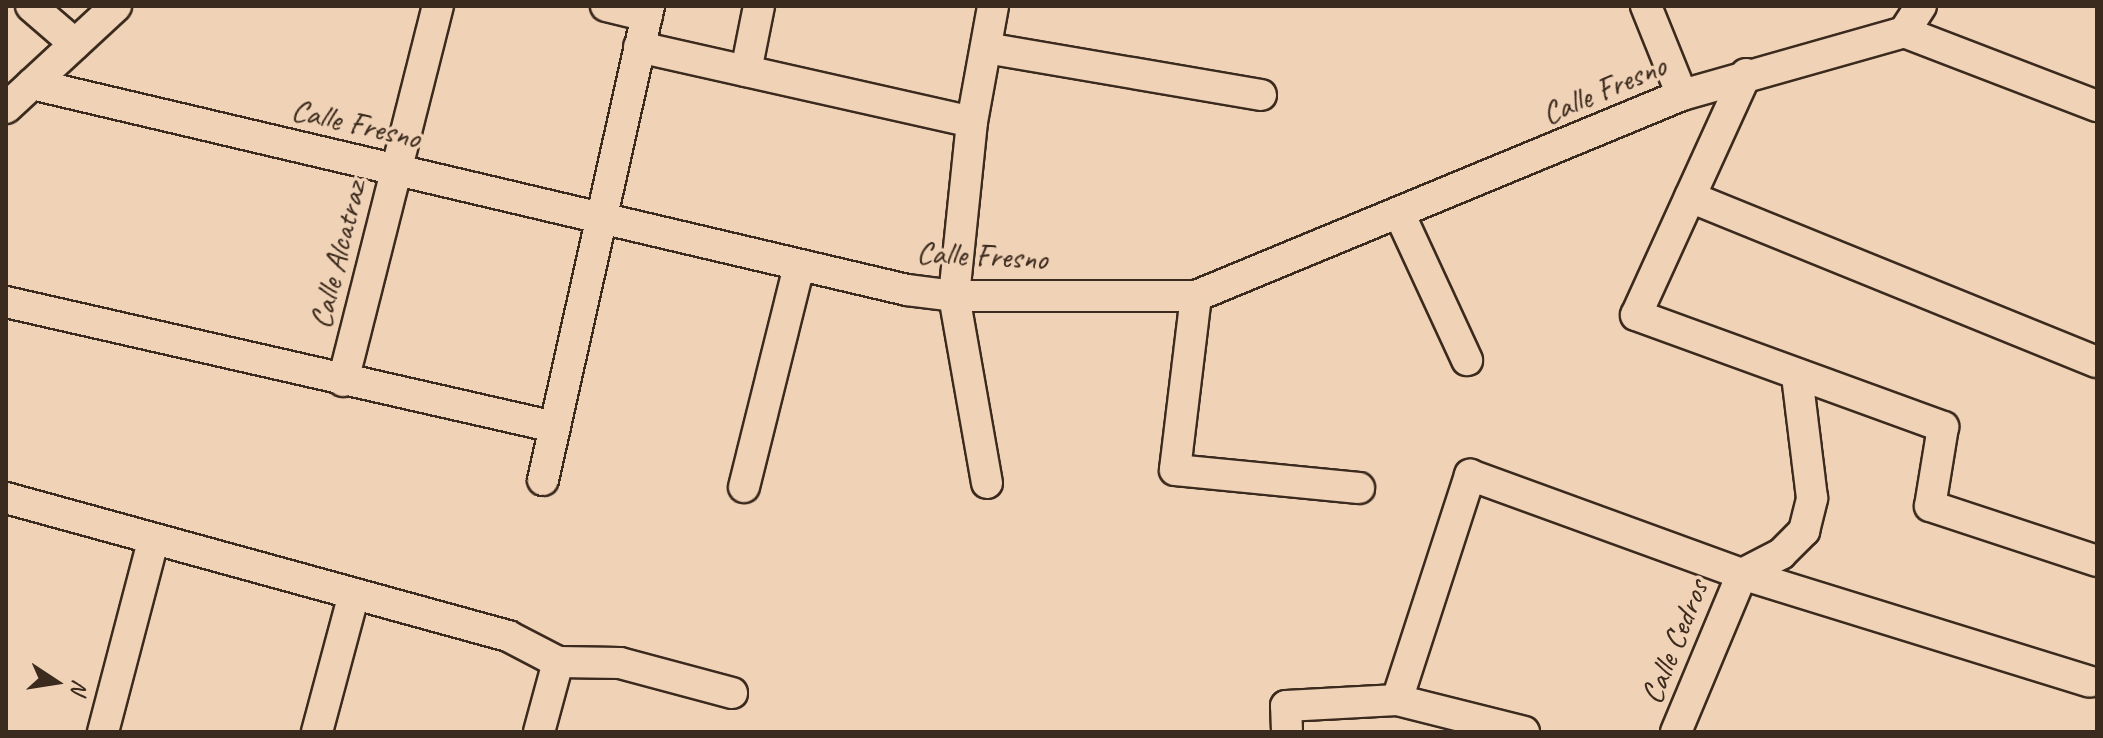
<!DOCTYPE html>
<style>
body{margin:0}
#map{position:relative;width:2103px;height:738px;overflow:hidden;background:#f0d2b6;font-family:Caveat,sans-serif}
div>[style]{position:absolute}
.roads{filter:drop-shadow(2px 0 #3b2a1e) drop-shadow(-2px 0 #3b2a1e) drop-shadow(0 2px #3b2a1e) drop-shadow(0 -2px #3b2a1e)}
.minor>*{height:30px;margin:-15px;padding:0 15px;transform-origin:15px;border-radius:15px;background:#f0d2b6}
span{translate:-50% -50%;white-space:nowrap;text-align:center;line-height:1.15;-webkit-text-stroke:7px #f0d2b6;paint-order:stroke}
.street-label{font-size:32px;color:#3b2a1e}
.frame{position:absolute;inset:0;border:8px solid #3b2a1e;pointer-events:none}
.north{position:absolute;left:16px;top:642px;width:80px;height:80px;-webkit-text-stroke:6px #f0d2b6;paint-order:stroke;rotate:102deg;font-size:22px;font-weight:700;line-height:32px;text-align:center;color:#3b2a1e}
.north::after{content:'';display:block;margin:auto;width:28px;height:36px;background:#3b2a1e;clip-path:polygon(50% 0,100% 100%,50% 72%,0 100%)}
</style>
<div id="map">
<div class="roads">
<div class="minor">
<i style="left:31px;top:6px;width:58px;rotate:40.8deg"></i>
<i style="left:606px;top:6px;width:42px;rotate:13.7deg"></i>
<i style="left:1646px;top:6px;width:96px;rotate:68deg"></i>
<i style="left:1904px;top:32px;width:207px;rotate:21deg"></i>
<i style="left:1904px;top:32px;width:31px;rotate:-57deg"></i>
<i style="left:639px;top:47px;width:341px;rotate:12.7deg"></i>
<i style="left:986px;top:48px;width:279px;rotate:9.7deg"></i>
<i style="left:746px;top:71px;width:66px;rotate:-78.7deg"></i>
<i style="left:1746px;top:74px;width:265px;rotate:114.5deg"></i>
<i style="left:1636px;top:315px;width:327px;rotate:20deg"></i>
<i style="left:1943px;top:427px;width:80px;rotate:99.3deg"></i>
<i style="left:1930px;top:506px;width:176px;rotate:18.2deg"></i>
<i style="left:32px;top:84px;width:899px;rotate:13.25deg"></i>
<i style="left:907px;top:290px;width:47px;rotate:7.3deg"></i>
<i style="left:954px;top:296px;width:242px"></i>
<i style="left:1196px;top:296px;width:526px;rotate:-22.47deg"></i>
<i style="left:1682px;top:95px;width:231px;rotate:-15.8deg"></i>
<i style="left:6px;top:108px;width:150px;rotate:-42.8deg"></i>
<i style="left:1690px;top:197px;width:439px;rotate:22.1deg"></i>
<i style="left:1400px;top:215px;width:160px;rotate:65.2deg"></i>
<i style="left:1196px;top:296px;width:175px;rotate:96.9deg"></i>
<i style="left:1175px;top:470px;width:185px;rotate:5.6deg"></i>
<i style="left:6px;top:302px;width:563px;rotate:12.83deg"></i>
<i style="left:343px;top:381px;width:387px;rotate:-75.8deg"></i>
<i style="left:543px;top:480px;width:486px;rotate:-77.4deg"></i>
<i style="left:987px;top:483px;width:190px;rotate:-100deg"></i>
<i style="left:954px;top:296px;width:175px;rotate:-84.1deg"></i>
<i style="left:972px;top:122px;width:118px;rotate:-79.7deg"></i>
<i style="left:744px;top:487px;width:227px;rotate:-76deg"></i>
<i style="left:6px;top:498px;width:521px;rotate:15.37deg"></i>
<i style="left:508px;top:636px;width:56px;rotate:27.5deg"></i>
<i style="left:558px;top:662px;width:62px;rotate:0.9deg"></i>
<i style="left:620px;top:663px;width:116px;rotate:15deg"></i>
<i style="left:1397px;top:700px;width:237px;rotate:-72deg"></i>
<i style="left:1470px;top:475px;width:289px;rotate:20deg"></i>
<i style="left:1742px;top:574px;width:364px;rotate:17.2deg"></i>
<i style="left:103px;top:732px;width:196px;rotate:-75.3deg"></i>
<i style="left:317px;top:732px;width:143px;rotate:-75deg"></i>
<i style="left:539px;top:732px;width:73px;rotate:-74.8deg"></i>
<i style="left:1287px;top:732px;width:26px;rotate:-92deg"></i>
<i style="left:1286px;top:706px;width:111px;rotate:-3.1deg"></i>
<i style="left:1397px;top:700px;width:131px;rotate:14.1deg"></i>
<i style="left:1676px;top:732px;width:171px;rotate:-67.3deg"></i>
<i style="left:1742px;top:574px;width:44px;rotate:-27.1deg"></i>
<i style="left:1781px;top:554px;width:33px;rotate:-45deg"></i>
<i style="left:1804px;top:531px;width:34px;rotate:-76deg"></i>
<i style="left:1812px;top:498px;width:123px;rotate:-97deg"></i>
</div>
</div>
<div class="street-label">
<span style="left:1604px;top:90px;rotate:-23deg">Calle Fresno</span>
<span style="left:356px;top:124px;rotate:13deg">Calle Fresno</span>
<span style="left:338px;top:255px;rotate:-76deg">Calle Alcatraz</span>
<span style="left:982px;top:256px;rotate:3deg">Calle Fresno</span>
<span style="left:1675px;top:642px;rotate:-68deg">Calle Cedros</span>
</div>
<div class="frame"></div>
<div class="north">N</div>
</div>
